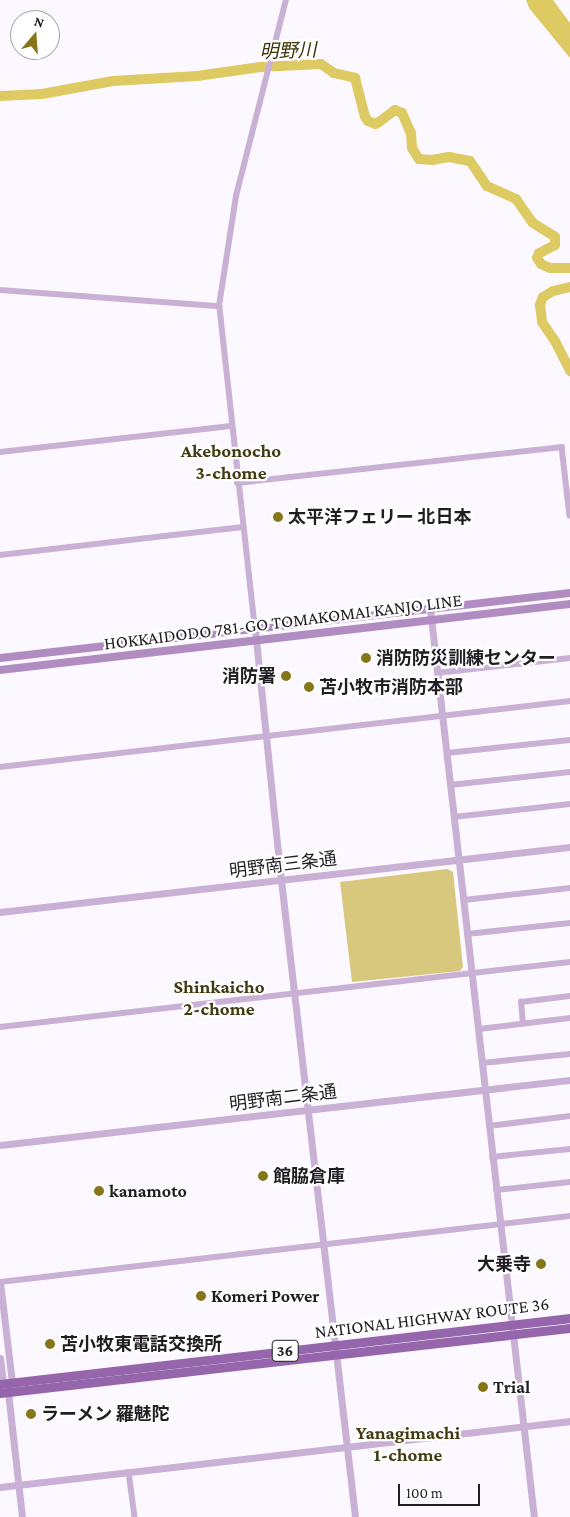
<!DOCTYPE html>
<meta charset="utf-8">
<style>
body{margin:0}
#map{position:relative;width:570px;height:1517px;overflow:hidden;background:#fcf8ff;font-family:"Crimson Pro","Noto Sans JP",serif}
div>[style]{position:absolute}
.green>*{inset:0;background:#d7c87e}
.water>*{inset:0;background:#deca63}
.river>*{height:10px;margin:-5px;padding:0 5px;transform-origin:5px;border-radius:5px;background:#deca63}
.minor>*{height:5.5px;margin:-2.75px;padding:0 2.75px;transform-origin:2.75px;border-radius:2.75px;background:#c9b1d5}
.tertiary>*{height:7px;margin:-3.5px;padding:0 3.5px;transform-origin:3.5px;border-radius:3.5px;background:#c9b1d5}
.secondary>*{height:8px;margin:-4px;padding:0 4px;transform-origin:4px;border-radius:4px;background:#b08cc1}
.trunk>*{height:9px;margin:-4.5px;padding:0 4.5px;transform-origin:4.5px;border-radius:4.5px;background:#9666ac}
.dots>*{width:14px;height:14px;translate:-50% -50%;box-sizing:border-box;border:2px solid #fff;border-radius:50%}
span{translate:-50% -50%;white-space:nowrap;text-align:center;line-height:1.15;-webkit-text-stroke:4.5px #fff;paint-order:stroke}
.shield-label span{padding:1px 4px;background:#fff;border:1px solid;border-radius:4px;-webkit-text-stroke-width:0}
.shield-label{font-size:16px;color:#211e23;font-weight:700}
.poi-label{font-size:18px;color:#211e23;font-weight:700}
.left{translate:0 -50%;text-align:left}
.right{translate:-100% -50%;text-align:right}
.street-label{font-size:18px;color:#211e23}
.water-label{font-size:19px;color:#3b3305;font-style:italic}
.neighbourhood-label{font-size:19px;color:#423a10;font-weight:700}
.north{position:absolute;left:10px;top:10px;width:50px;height:50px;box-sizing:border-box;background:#fff;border:1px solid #a6a5a7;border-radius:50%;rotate:18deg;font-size:14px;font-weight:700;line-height:20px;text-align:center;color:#211e23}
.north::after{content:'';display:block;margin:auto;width:18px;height:22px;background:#867619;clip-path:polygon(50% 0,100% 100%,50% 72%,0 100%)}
.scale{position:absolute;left:398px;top:1484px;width:82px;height:22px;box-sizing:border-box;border:2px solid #211e23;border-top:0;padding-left:6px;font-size:15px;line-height:18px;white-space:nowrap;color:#211e23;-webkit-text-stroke:4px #fff;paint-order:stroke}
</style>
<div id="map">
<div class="green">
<i style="clip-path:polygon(447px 869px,453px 872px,463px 967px,460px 971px,352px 982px,340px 882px)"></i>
</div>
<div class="water">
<i style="clip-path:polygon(526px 0,553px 0,570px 23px,570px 58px,529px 8px)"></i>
</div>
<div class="river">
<i style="left:0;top:96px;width:42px;rotate:-2.7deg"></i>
<i style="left:42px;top:94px;width:72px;rotate:-10.4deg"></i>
<i style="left:113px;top:81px;width:84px;rotate:-3.4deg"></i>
<i style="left:197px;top:76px;width:64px;rotate:-8.1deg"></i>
<i style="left:260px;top:67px;width:61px;rotate:-2.8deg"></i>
<i style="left:321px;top:64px;width:16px;rotate:35deg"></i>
<i style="left:334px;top:73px;width:22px;rotate:13deg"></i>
<i style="left:355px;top:78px;width:40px;rotate:75.6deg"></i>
<i style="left:365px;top:117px;width:5px;rotate:53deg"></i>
<i style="left:368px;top:121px;width:8px;rotate:23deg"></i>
<i style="left:375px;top:124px;width:4px;rotate:-27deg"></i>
<i style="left:379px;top:122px;width:20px;rotate:-37deg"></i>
<i style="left:395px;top:110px;width:8px;rotate:23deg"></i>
<i style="left:402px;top:113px;width:22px;rotate:66deg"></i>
<i style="left:411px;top:133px;width:15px;rotate:86deg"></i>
<i style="left:412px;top:148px;width:13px;rotate:58deg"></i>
<i style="left:419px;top:159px;width:13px;rotate:4deg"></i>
<i style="left:432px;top:160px;width:17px;rotate:-10deg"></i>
<i style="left:449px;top:157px;width:21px;rotate:11deg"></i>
<i style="left:470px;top:161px;width:30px;rotate:56deg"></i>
<i style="left:487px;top:186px;width:32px;rotate:24deg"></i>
<i style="left:516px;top:199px;width:29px;rotate:55deg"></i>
<i style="left:533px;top:223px;width:26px;rotate:32deg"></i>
<i style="left:555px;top:237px;width:8px;rotate:90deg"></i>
<i style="left:555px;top:245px;width:18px;rotate:153deg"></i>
<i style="left:539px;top:253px;width:5px;rotate:112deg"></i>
<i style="left:537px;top:258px;width:7px;rotate:56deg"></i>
<i style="left:541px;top:264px;width:10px;rotate:24deg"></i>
<i style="left:550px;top:268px;width:20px"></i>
<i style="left:570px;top:287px;width:17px;rotate:167deg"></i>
<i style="left:553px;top:291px;width:12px;rotate:149deg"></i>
<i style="left:543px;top:297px;width:9px;rotate:111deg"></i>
<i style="left:540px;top:305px;width:17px;rotate:83deg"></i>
<i style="left:542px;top:322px;width:23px;rotate:56deg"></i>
<i style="left:555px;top:341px;width:34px;rotate:63deg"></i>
</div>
<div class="minor">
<i style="left:0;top:290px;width:220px;rotate:4.2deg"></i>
<i style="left:0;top:452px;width:232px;rotate:-6.4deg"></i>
<i style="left:237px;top:483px;width:327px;rotate:-6.3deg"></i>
<i style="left:562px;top:447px;width:69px;rotate:83.4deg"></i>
<i style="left:0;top:555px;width:244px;rotate:-6.6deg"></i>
<i style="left:255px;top:630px;width:326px;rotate:-96.3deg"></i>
<i style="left:219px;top:306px;width:111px;rotate:-81.2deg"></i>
<i style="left:236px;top:196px;width:202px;rotate:-75.7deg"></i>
<i style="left:437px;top:673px;width:134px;rotate:-6.4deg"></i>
<i style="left:447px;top:753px;width:124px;rotate:-6deg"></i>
<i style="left:0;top:767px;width:574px;rotate:-6.6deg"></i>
<i style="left:450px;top:785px;width:121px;rotate:-6.2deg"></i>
<i style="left:454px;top:817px;width:117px;rotate:-6.4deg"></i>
<i style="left:464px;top:900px;width:107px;rotate:-6.5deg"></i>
<i style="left:467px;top:934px;width:104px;rotate:-6.1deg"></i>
<i style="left:523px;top:1024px;width:22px;rotate:-95deg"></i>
<i style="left:521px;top:1002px;width:49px;rotate:-7deg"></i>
<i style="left:0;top:1027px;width:574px;rotate:-6.51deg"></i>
<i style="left:479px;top:1029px;width:92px;rotate:-6.9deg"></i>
<i style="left:482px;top:1063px;width:88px;rotate:-5.8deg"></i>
<i style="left:489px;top:1126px;width:82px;rotate:-7deg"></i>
<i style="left:492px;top:1157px;width:78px;rotate:-5.9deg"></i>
<i style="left:496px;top:1190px;width:74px;rotate:-6.2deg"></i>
<i style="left:0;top:1282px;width:574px;rotate:-6.6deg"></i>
<i style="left:129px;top:1472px;width:45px;rotate:82.4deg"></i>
</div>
<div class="tertiary">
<i style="left:430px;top:609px;width:914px;rotate:83.47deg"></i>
<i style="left:255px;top:630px;width:251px;rotate:84.1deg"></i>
<i style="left:281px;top:880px;width:641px;rotate:83.37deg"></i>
<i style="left:0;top:912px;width:574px;rotate:-6.51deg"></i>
<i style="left:0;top:1145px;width:574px;rotate:-6.51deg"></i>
<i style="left:0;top:1282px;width:102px;rotate:83.2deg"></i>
<i style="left:12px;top:1383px;width:4px;rotate:117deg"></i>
<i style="left:0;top:1358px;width:26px;rotate:83deg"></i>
<i style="left:3px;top:1384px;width:9px;rotate:58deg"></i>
<i style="left:8px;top:1392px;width:126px;rotate:83.6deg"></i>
<i style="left:0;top:1487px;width:574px;rotate:-6.6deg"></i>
</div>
<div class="secondary">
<i style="left:0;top:658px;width:574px;rotate:-6.51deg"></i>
<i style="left:0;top:670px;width:574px;rotate:-6.6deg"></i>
</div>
<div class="trunk">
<i style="left:0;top:1384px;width:574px;rotate:-6.6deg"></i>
<i style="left:0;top:1393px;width:574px;rotate:-6.51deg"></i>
</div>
<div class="dots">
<i style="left:278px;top:517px;background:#867619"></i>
<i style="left:366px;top:658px;background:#867619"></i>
<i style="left:286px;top:676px;background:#867619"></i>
<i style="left:309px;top:687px;background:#867619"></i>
<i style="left:263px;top:1176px;background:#867619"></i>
<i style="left:99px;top:1191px;background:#867619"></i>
<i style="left:541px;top:1264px;background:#867619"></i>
<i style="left:201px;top:1296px;background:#867619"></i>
<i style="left:50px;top:1344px;background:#867619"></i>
<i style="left:483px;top:1387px;background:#867619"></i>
<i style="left:31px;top:1414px;background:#867619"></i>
</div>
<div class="shield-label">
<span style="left:285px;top:1351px">36</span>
</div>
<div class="poi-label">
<span class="left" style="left:288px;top:517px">太平洋フェリー 北日本</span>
<span class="left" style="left:376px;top:658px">消防防災訓練センター</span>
<span class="right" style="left:276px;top:676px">消防署</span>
<span class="left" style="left:319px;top:687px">苫小牧市消防本部</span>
<span class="left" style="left:273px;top:1176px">館脇倉庫</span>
<span class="left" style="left:109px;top:1191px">kanamoto</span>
<span class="right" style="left:531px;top:1264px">大乗寺</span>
<span class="left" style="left:211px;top:1296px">Komeri Power</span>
<span class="left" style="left:60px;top:1344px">苫小牧東電話交換所</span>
<span class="left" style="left:493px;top:1387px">Trial</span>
<span class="left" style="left:41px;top:1414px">ラーメン 羅魅陀</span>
</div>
<div class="street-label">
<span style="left:283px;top:622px;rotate:-7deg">HOKKAIDODO 781-GO TOMAKOMAI KANJO LINE</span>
<span style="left:283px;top:865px;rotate:-7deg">明野南三条通</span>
<span style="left:283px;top:1098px;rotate:-7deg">明野南二条通</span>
<span style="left:432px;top:1318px;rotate:-7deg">NATIONAL HIGHWAY ROUTE 36</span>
</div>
<div class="water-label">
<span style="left:288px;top:51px;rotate:-2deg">明野川</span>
</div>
<div class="neighbourhood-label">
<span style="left:231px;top:462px">Akebonocho<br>3-chome</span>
<span style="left:219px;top:998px">Shinkaicho<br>2-chome</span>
<span style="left:408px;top:1444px">Yanagimachi<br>1-chome</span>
</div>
<div class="north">N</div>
<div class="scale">100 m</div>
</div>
